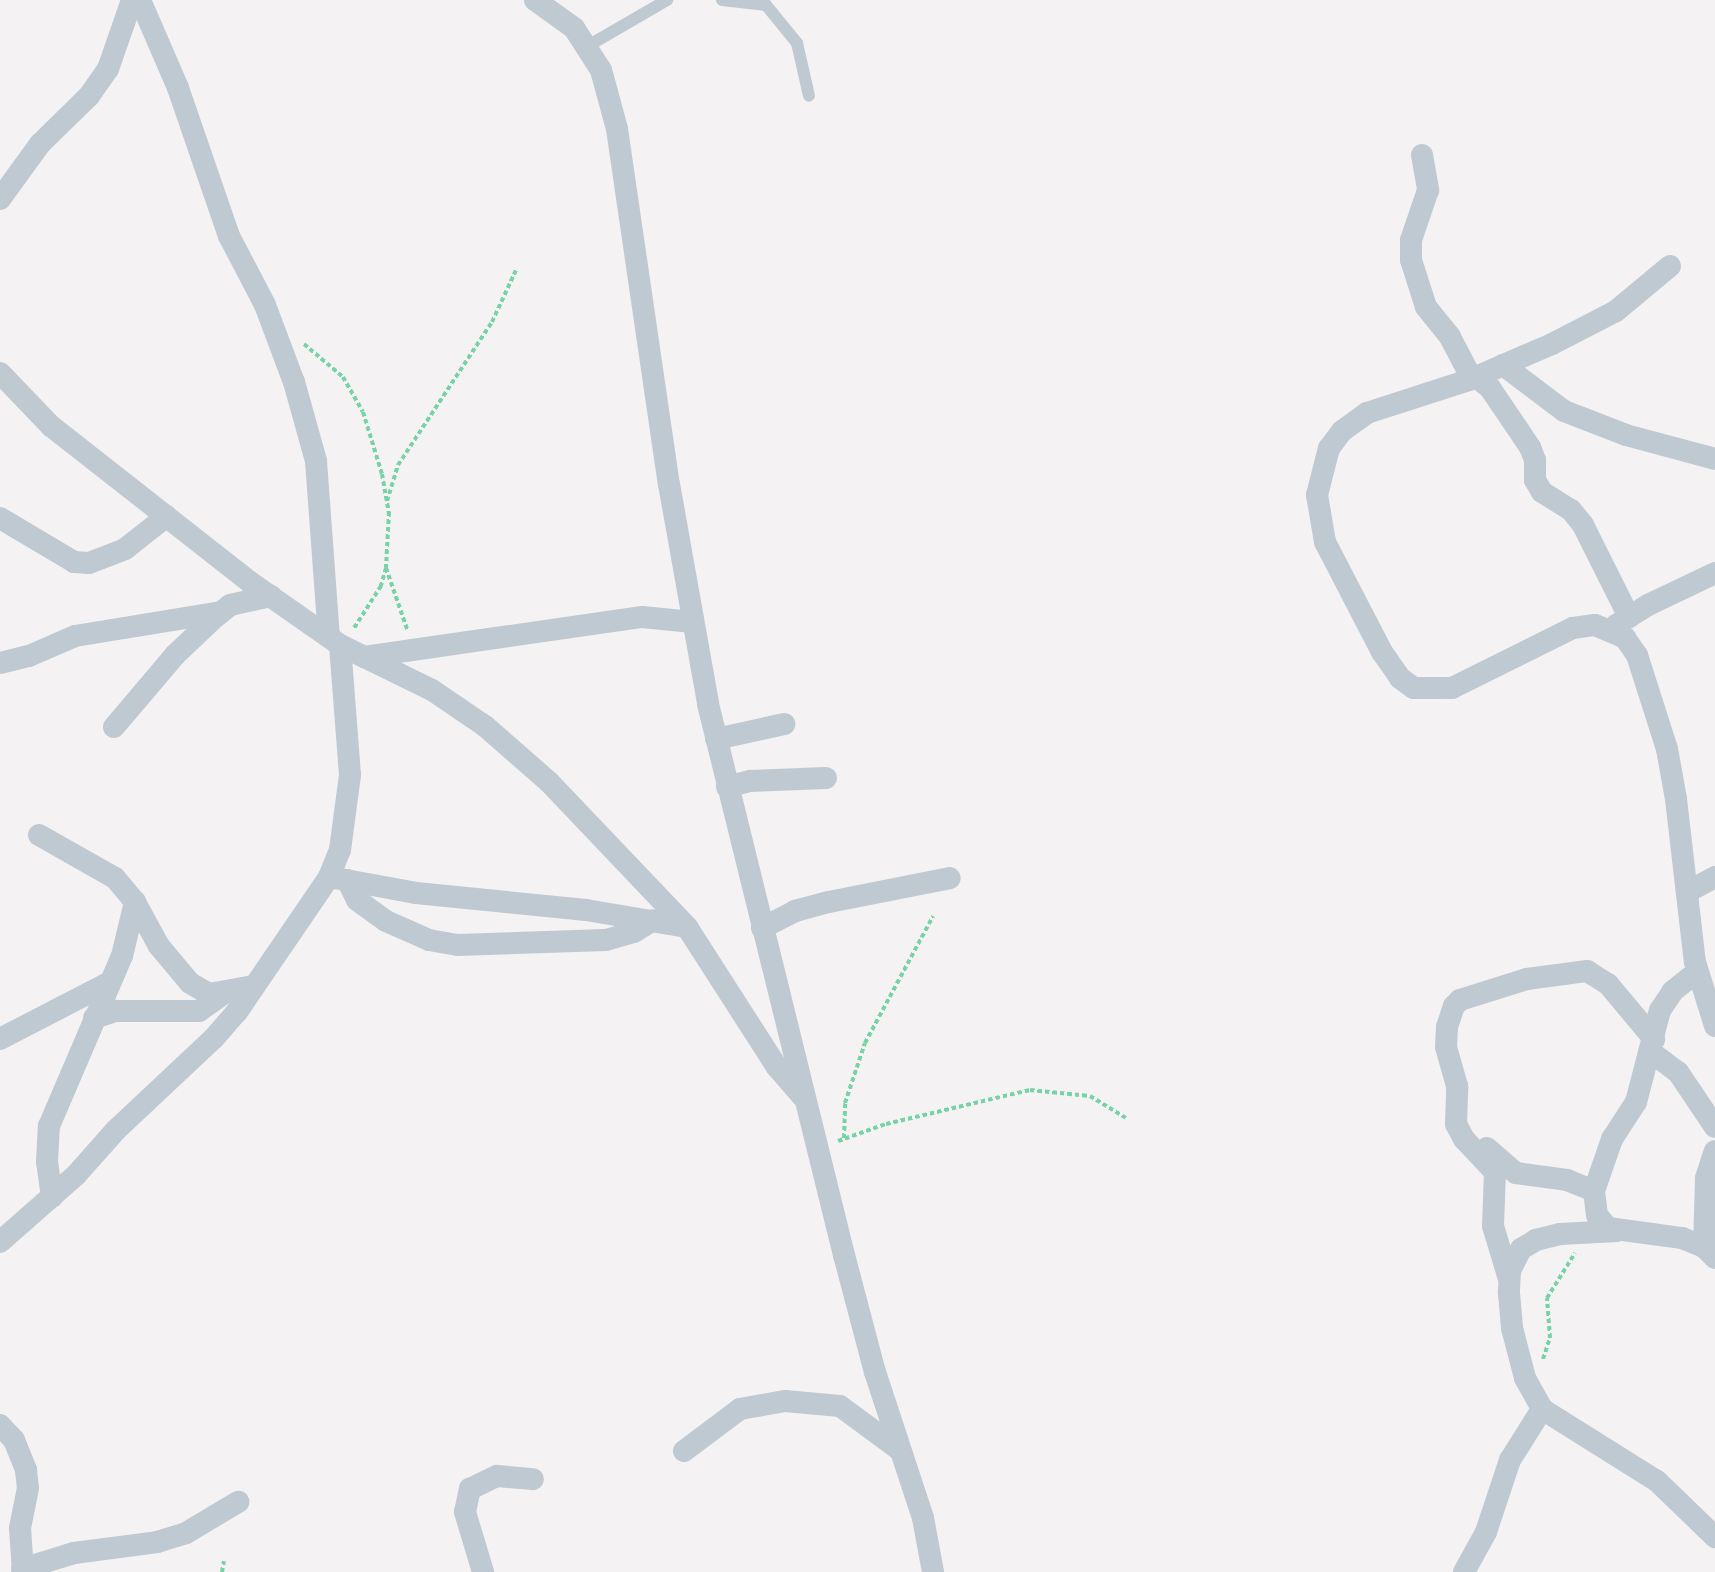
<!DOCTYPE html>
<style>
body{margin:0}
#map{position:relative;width:1715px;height:1572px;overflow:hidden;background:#f4f2f2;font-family:"Noto Sans",sans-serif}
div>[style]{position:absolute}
.path>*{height:4px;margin-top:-2px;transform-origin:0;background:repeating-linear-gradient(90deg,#76d2a7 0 4.5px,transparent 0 7.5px)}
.lane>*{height:12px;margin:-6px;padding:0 6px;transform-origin:6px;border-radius:6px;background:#bfc9d1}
.street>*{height:22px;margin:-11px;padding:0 11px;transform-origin:11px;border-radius:11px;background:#bfc9d1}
span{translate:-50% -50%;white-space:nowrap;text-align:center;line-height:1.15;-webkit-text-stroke:5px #fff;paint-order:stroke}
</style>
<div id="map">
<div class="path">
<i style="left:304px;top:344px;width:51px;rotate:40.2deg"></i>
<i style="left:343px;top:377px;width:40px;rotate:60.3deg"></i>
<i style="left:363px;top:412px;width:65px;rotate:73deg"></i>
<i style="left:382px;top:474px;width:39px;rotate:80deg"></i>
<i style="left:389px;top:512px;width:56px;rotate:93.1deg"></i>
<i style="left:386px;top:568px;width:19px;rotate:106deg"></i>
<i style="left:381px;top:586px;width:50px;rotate:122.7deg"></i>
<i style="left:387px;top:501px;width:38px;rotate:-73deg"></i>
<i style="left:398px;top:465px;width:171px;rotate:-56.7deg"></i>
<i style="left:492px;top:322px;width:57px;rotate:-65.2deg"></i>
<i style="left:386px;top:568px;width:65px;rotate:71deg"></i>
<i style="left:844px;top:1138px;width:35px;rotate:-88deg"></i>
<i style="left:845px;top:1103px;width:63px;rotate:-71.6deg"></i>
<i style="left:865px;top:1043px;width:144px;rotate:-61.8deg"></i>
<i style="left:838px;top:1141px;width:51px;rotate:-19.5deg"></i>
<i style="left:886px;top:1124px;width:148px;rotate:-13.3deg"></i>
<i style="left:1030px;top:1090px;width:60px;rotate:5.7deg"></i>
<i style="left:1090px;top:1096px;width:42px;rotate:31.4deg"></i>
<i style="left:1543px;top:1359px;width:22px;rotate:-72deg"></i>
<i style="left:1550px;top:1338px;width:40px;rotate:-94.3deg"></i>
<i style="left:1547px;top:1298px;width:53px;rotate:-58.1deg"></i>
<i style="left:222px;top:1572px;width:11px;rotate:-80deg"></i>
</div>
<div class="lane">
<i style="left:722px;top:0;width:44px;rotate:6.5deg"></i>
<i style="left:766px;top:5px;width:49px;rotate:50.8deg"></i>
<i style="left:797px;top:43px;width:54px;rotate:77.2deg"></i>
<i style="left:586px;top:47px;width:94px;rotate:-30.1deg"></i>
</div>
<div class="street">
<i style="left:140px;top:0;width:96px;rotate:66.6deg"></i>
<i style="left:178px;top:88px;width:157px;rotate:71deg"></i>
<i style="left:229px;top:236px;width:78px;rotate:62.4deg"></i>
<i style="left:265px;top:305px;width:82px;rotate:69.4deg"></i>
<i style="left:294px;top:382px;width:82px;rotate:74.4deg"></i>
<i style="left:316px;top:461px;width:176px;rotate:85.8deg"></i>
<i style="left:535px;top:0;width:48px;rotate:35.7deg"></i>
<i style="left:574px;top:28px;width:50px;rotate:57.3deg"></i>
<i style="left:601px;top:70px;width:61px;rotate:74.8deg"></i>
<i style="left:617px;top:129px;width:359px;rotate:81.7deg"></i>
<i style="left:669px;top:484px;width:223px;rotate:79.9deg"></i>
<i style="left:708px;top:704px;width:568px;rotate:76.14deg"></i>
<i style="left:844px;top:1255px;width:121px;rotate:75.2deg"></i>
<i style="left:875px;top:1372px;width:154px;rotate:71.8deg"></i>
<i style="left:923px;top:1518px;width:55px;rotate:79.5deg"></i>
<i style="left:1422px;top:155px;width:36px;rotate:80deg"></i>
<i style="left:1428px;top:190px;width:53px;rotate:108.8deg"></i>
<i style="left:1411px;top:240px;width:20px;rotate:90deg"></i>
<i style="left:1411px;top:260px;width:49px;rotate:72.3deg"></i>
<i style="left:1426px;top:307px;width:38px;rotate:51deg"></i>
<i style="left:1450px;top:337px;width:47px;rotate:62.4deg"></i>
<i style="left:0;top:199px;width:68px;rotate:-54deg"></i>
<i style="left:40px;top:144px;width:69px;rotate:-44.4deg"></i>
<i style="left:89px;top:96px;width:33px;rotate:-55deg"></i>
<i style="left:108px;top:69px;width:73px;rotate:-70.8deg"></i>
<i style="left:1670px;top:266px;width:70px;rotate:140.2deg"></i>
<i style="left:1616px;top:311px;width:72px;rotate:152.7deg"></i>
<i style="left:1552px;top:344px;width:90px;rotate:156.6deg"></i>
<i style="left:1469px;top:380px;width:107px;rotate:162.1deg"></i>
<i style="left:1367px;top:413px;width:31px;rotate:144deg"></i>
<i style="left:1342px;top:431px;width:21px;rotate:127deg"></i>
<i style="left:1329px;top:448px;width:49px;rotate:104.3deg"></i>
<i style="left:1317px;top:495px;width:48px;rotate:80.3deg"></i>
<i style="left:1325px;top:542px;width:124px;rotate:62.6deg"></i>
<i style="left:1382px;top:652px;width:32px;rotate:55deg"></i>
<i style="left:1400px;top:678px;width:17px;rotate:36deg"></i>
<i style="left:1414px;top:688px;width:38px"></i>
<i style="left:1452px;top:688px;width:135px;rotate:-26.4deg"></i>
<i style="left:1573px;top:628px;width:22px;rotate:-8deg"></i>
<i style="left:1595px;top:625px;width:33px;rotate:23deg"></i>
<i style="left:1625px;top:638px;width:21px;rotate:55deg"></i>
<i style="left:1637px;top:655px;width:99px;rotate:72.3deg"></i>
<i style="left:1667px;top:749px;width:51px;rotate:79.8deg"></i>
<i style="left:1676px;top:799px;width:164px;rotate:83.4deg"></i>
<i style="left:1695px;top:962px;width:67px;rotate:72.6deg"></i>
<i style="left:1503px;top:365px;width:76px;rotate:37deg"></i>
<i style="left:1564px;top:411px;width:66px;rotate:21.2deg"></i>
<i style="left:1626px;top:435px;width:92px;rotate:15.1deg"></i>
<i style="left:0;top:373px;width:74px;rotate:46.1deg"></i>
<i style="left:51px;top:426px;width:253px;rotate:38.1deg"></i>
<i style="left:250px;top:582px;width:110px;rotate:35deg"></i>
<i style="left:340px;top:645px;width:102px;rotate:26.1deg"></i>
<i style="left:432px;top:690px;width:64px;rotate:34.2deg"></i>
<i style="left:485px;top:726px;width:85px;rotate:41.2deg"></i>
<i style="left:549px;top:782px;width:200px;rotate:46.4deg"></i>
<i style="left:687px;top:927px;width:166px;rotate:57.3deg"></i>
<i style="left:777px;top:1067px;width:38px;rotate:49deg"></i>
<i style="left:1476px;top:377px;width:18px;rotate:38deg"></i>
<i style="left:1490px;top:388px;width:71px;rotate:55.9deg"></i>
<i style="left:1530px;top:447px;width:14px;rotate:69deg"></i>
<i style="left:1535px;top:460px;width:20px;rotate:90deg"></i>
<i style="left:1535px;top:480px;width:14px;rotate:60deg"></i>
<i style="left:1542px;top:492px;width:34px;rotate:32deg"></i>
<i style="left:1571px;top:510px;width:19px;rotate:51deg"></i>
<i style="left:1583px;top:525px;width:103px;rotate:63.4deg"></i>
<i style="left:0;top:518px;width:86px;rotate:30.7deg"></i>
<i style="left:74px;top:562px;width:15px;rotate:4deg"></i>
<i style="left:89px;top:563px;width:39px;rotate:-21deg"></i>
<i style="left:125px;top:549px;width:53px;rotate:-38.2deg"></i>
<i style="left:1616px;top:625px;width:38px;rotate:-32deg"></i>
<i style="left:1648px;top:605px;width:74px;rotate:-25.5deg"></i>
<i style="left:364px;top:657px;width:281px;rotate:-8.2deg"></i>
<i style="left:642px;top:617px;width:51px;rotate:5.6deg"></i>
<i style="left:0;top:663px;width:30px;rotate:-14deg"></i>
<i style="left:29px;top:656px;width:50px;rotate:-23.5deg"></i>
<i style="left:75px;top:636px;width:148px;rotate:-9.3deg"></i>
<i style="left:114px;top:727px;width:94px;rotate:-49.7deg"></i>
<i style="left:175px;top:655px;width:52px;rotate:-43.5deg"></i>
<i style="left:213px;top:619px;width:22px;rotate:-39deg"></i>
<i style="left:230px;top:605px;width:42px;rotate:-12.4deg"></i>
<i style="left:716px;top:739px;width:70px;rotate:-12.4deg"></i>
<i style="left:727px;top:787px;width:24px;rotate:-15deg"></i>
<i style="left:750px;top:781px;width:76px;rotate:-2.3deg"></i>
<i style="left:39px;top:835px;width:87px;rotate:29.5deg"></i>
<i style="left:115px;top:878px;width:31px;rotate:50deg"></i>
<i style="left:135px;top:902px;width:50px;rotate:61.4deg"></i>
<i style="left:159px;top:946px;width:48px;rotate:50deg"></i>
<i style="left:190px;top:983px;width:22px;rotate:30deg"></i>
<i style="left:209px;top:994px;width:45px;rotate:-10.3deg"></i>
<i style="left:329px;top:877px;width:88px;rotate:10.4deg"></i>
<i style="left:416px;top:893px;width:171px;rotate:5.7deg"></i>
<i style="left:586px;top:910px;width:102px;rotate:9.6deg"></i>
<i style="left:347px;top:880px;width:22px;rotate:63deg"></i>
<i style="left:357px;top:900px;width:36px;rotate:36deg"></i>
<i style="left:386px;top:921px;width:47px;rotate:23.8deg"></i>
<i style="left:429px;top:940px;width:29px;rotate:10deg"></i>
<i style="left:458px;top:945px;width:148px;rotate:-1.9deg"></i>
<i style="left:606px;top:940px;width:29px;rotate:-16deg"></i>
<i style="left:634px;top:932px;width:22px;rotate:-32deg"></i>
<i style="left:1687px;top:892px;width:32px;rotate:-28deg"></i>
<i style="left:762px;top:928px;width:37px;rotate:-27deg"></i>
<i style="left:795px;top:911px;width:35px;rotate:-15deg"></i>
<i style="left:829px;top:902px;width:123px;rotate:-11.2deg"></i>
<i style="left:1697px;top:972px;width:31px;rotate:142deg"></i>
<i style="left:1673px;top:991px;width:23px;rotate:124deg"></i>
<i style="left:1660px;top:1010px;width:95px;rotate:104.6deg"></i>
<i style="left:1636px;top:1102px;width:44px;rotate:123deg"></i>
<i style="left:1612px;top:1139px;width:55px;rotate:109.1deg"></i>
<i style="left:1594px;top:1191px;width:24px;rotate:83deg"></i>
<i style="left:1597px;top:1215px;width:17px;rotate:50deg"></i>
<i style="left:1608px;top:1228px;width:75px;rotate:7.7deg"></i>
<i style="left:1682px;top:1238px;width:24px;rotate:22deg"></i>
<i style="left:1704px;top:1247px;width:16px;rotate:45deg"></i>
<i style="left:94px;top:1018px;width:23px;rotate:-18deg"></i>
<i style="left:116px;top:1011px;width:83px"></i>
<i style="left:199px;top:1011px;width:33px;rotate:-35deg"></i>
<i style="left:0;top:1039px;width:124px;rotate:-27.4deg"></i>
<i style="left:1651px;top:1052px;width:34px;rotate:37deg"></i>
<i style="left:1678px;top:1072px;width:66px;rotate:56.1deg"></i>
<i style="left:1487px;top:1148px;width:38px;rotate:41deg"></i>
<i style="left:1516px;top:1173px;width:51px;rotate:7.8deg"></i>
<i style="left:1567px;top:1180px;width:29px;rotate:22deg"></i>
<i style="left:52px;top:1197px;width:35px;rotate:-98deg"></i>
<i style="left:47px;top:1162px;width:36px;rotate:-87deg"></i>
<i style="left:49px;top:1126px;width:185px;rotate:-66.8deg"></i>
<i style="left:122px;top:956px;width:56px;rotate:-76.5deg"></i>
<i style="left:1617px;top:1231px;width:57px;rotate:177deg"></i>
<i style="left:1560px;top:1234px;width:25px;rotate:166deg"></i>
<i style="left:1536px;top:1240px;width:17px;rotate:149deg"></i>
<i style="left:1521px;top:1249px;width:25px;rotate:117deg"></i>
<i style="left:1510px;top:1271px;width:22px;rotate:93deg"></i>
<i style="left:1509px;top:1293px;width:35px;rotate:85deg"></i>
<i style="left:1512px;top:1328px;width:52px;rotate:75.4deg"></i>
<i style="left:1525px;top:1378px;width:35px;rotate:61deg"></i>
<i style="left:1542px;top:1409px;width:136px;rotate:32.1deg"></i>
<i style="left:1657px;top:1481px;width:81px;rotate:44deg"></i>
<i style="left:0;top:1242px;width:101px;rotate:-41.4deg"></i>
<i style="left:76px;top:1175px;width:60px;rotate:-48.4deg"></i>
<i style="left:116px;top:1130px;width:134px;rotate:-43.2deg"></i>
<i style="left:214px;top:1038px;width:35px;rotate:-49deg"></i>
<i style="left:237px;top:1012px;width:163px;rotate:-55.7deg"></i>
<i style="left:329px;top:877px;width:29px;rotate:-68deg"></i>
<i style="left:340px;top:850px;width:76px;rotate:-82.4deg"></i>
<i style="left:350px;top:775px;width:130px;rotate:-94.4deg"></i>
<i style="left:1704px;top:1247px;width:69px;rotate:-88.3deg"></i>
<i style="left:1706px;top:1178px;width:28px;rotate:-72deg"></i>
<i style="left:1509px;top:1279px;width:55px;rotate:-106.8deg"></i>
<i style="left:1493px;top:1226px;width:54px;rotate:-87.9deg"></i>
<i style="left:1495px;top:1172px;width:45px;rotate:-133.2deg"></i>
<i style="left:1464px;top:1139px;width:17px;rotate:-118deg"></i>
<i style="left:1456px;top:1124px;width:38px;rotate:-88deg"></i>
<i style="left:1457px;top:1086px;width:41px;rotate:-105.8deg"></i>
<i style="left:1446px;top:1047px;width:20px;rotate:-87deg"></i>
<i style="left:1447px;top:1027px;width:22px;rotate:-72deg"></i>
<i style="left:1454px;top:1006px;width:8px;rotate:-45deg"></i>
<i style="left:1460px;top:1000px;width:70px;rotate:-17.4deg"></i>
<i style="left:1527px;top:979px;width:61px;rotate:-7.6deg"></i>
<i style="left:1587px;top:971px;width:25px;rotate:32deg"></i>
<i style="left:1608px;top:984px;width:72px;rotate:50.1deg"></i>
<i style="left:0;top:1425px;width:21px;rotate:47deg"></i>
<i style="left:14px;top:1440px;width:32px;rotate:68deg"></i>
<i style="left:26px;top:1470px;width:18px;rotate:84deg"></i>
<i style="left:28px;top:1488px;width:41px;rotate:101.3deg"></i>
<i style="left:20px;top:1528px;width:44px;rotate:86.1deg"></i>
<i style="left:684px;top:1451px;width:70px;rotate:-36.9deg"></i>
<i style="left:740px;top:1409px;width:46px;rotate:-10.1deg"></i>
<i style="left:785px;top:1401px;width:55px;rotate:5.2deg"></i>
<i style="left:840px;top:1406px;width:74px;rotate:36.3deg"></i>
<i style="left:22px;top:1569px;width:54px;rotate:-17.1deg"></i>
<i style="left:74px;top:1553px;width:84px;rotate:-7.5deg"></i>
<i style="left:157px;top:1542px;width:30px;rotate:-17deg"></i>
<i style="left:186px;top:1533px;width:61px;rotate:-30.8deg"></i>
<i style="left:483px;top:1572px;width:63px;rotate:-106.7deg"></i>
<i style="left:465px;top:1512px;width:24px;rotate:-78deg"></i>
<i style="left:470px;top:1489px;width:30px;rotate:-26deg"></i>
<i style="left:497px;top:1476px;width:36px;rotate:5deg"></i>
<i style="left:1464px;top:1572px;width:46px;rotate:-61.2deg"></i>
<i style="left:1486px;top:1532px;width:76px;rotate:-71.6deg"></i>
<i style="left:1510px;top:1460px;width:60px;rotate:-57.9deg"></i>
</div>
</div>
